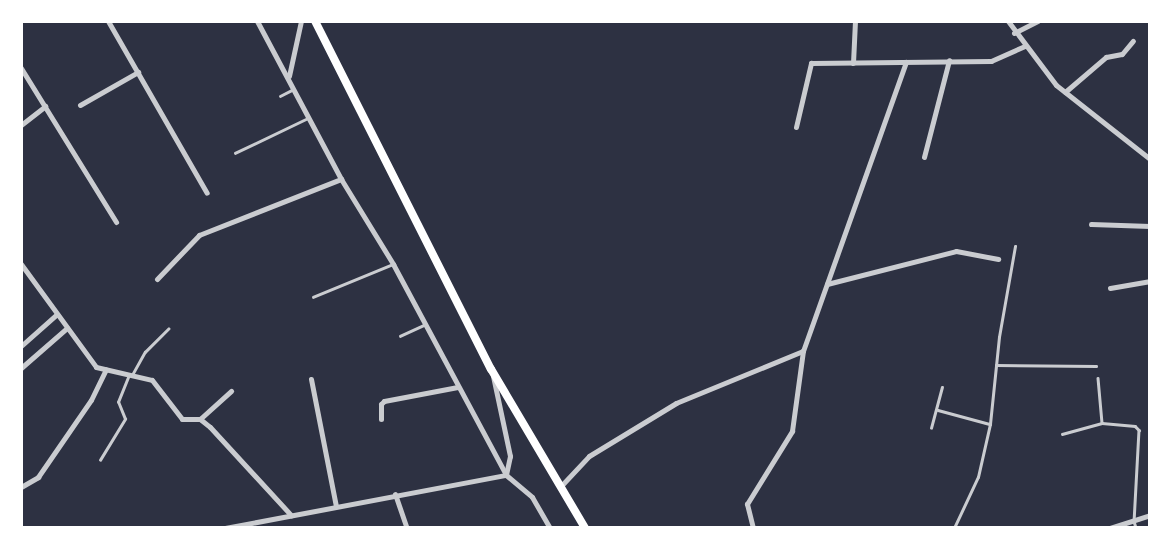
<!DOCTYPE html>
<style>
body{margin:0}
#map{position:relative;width:1171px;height:549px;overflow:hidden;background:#2d3142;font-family:Lato,sans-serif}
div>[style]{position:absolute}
.service>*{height:2.5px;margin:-1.25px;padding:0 1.25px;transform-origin:1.25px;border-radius:1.25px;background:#caccd0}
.minor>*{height:5px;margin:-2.5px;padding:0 2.5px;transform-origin:2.5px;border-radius:2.5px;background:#caccd0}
.primary>*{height:8px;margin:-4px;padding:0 4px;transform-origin:4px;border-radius:4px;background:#fff}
span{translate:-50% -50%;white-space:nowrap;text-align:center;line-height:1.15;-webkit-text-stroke:6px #fff;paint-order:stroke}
.frame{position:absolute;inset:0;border:23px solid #fff;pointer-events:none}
</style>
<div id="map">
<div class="service">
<i style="left:280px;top:96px;width:13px;rotate:-27deg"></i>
<i style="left:235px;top:153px;width:81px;rotate:-25.6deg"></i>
<i style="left:313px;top:297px;width:87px;rotate:-22.4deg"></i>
<i style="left:400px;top:336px;width:26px;rotate:-25deg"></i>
<i style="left:996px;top:365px;width:100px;rotate:0.6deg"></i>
<i style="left:132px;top:375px;width:26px;rotate:-61deg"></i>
<i style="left:145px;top:352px;width:33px;rotate:-45deg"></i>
<i style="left:1098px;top:378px;width:45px;rotate:84.9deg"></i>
<i style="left:1102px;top:423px;width:33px;rotate:5deg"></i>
<i style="left:1135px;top:426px;width:6px;rotate:45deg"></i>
<i style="left:1139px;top:430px;width:91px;rotate:93.1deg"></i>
<i style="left:1134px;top:521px;width:7px;rotate:74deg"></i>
<i style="left:938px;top:410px;width:54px;rotate:15.1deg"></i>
<i style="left:931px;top:428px;width:42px;rotate:-75deg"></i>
<i style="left:1062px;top:434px;width:41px;rotate:-15.4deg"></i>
<i style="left:100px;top:460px;width:48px;rotate:-58.6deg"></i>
<i style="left:125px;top:419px;width:18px;rotate:-112deg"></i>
<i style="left:118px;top:402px;width:29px;rotate:-68deg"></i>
<i style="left:954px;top:528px;width:56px;rotate:-64.8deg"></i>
<i style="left:978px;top:477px;width:54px;rotate:-77.2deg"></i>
<i style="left:990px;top:424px;width:87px;rotate:-84.1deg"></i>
<i style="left:999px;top:337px;width:92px;rotate:-80deg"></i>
</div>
<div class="minor">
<i style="left:108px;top:21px;width:198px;rotate:60.1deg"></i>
<i style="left:257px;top:21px;width:179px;rotate:62deg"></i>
<i style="left:341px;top:179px;width:100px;rotate:58.5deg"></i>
<i style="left:393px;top:264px;width:239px;rotate:61.8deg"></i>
<i style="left:506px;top:475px;width:34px;rotate:40deg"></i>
<i style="left:532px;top:497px;width:36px;rotate:60deg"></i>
<i style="left:1008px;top:21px;width:80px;rotate:53.1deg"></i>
<i style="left:1056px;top:85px;width:120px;rotate:38.2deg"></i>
<i style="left:1014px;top:33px;width:27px;rotate:-27deg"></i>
<i style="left:853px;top:63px;width:42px;rotate:-87.3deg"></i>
<i style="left:21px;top:68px;width:181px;rotate:58.3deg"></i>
<i style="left:289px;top:76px;width:56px;rotate:-77.7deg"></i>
<i style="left:1065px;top:92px;width:54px;rotate:-40.5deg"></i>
<i style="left:1106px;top:57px;width:16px;rotate:-11deg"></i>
<i style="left:1122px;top:54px;width:17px;rotate:-50deg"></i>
<i style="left:80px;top:105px;width:67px;rotate:-29.6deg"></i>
<i style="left:21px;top:125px;width:31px;rotate:-38deg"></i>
<i style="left:796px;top:127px;width:66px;rotate:-76.8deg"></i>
<i style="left:811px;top:63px;width:180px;rotate:-0.6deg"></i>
<i style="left:991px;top:61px;width:37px;rotate:-24deg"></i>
<i style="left:924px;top:157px;width:100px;rotate:-75.5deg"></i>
<i style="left:1091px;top:224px;width:59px;rotate:1.9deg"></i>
<i style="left:21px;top:264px;width:127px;rotate:53.9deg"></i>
<i style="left:96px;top:367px;width:57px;rotate:13.1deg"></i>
<i style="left:152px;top:380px;width:49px;rotate:52.4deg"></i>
<i style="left:182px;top:419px;width:18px"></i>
<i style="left:200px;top:419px;width:13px;rotate:39deg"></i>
<i style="left:210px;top:427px;width:120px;rotate:47.4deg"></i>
<i style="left:157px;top:279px;width:61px;rotate:-46.3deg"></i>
<i style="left:199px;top:235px;width:153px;rotate:-21.5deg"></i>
<i style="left:827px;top:284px;width:133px;rotate:-14.3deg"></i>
<i style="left:956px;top:251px;width:43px;rotate:10.8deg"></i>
<i style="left:1110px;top:288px;width:41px;rotate:-9.9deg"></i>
<i style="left:21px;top:346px;width:48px;rotate:-41.6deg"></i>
<i style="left:21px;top:368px;width:61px;rotate:-41deg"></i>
<i style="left:493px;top:376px;width:82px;rotate:78deg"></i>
<i style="left:510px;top:456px;width:19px;rotate:102deg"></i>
<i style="left:311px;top:379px;width:129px;rotate:78.9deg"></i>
<i style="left:200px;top:419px;width:42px;rotate:-42.1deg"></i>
<i style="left:381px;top:419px;width:15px;rotate:-90deg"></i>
<i style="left:381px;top:404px;width:4px;rotate:-45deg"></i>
<i style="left:384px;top:401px;width:75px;rotate:-10.7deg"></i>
<i style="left:21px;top:487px;width:20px;rotate:-30deg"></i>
<i style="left:38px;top:477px;width:93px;rotate:-55.5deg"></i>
<i style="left:91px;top:400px;width:34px;rotate:-64deg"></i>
<i style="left:560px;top:487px;width:42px;rotate:-46.9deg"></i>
<i style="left:589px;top:456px;width:102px;rotate:-31.3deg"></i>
<i style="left:676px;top:403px;width:137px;rotate:-22.3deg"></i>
<i style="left:395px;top:494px;width:36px;rotate:71deg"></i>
<i style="left:225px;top:528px;width:286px;rotate:-10.7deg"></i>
<i style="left:753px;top:528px;width:25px;rotate:-104deg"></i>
<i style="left:747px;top:504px;width:86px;rotate:-58.3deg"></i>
<i style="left:792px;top:431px;width:81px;rotate:-82.2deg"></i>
<i style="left:803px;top:351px;width:307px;rotate:-70.4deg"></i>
<i style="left:1110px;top:528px;width:42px;rotate:-18deg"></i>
</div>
<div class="primary">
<i style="left:315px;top:21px;width:390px;rotate:63.2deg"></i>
<i style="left:491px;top:369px;width:185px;rotate:59.4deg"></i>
</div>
<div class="frame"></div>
</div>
